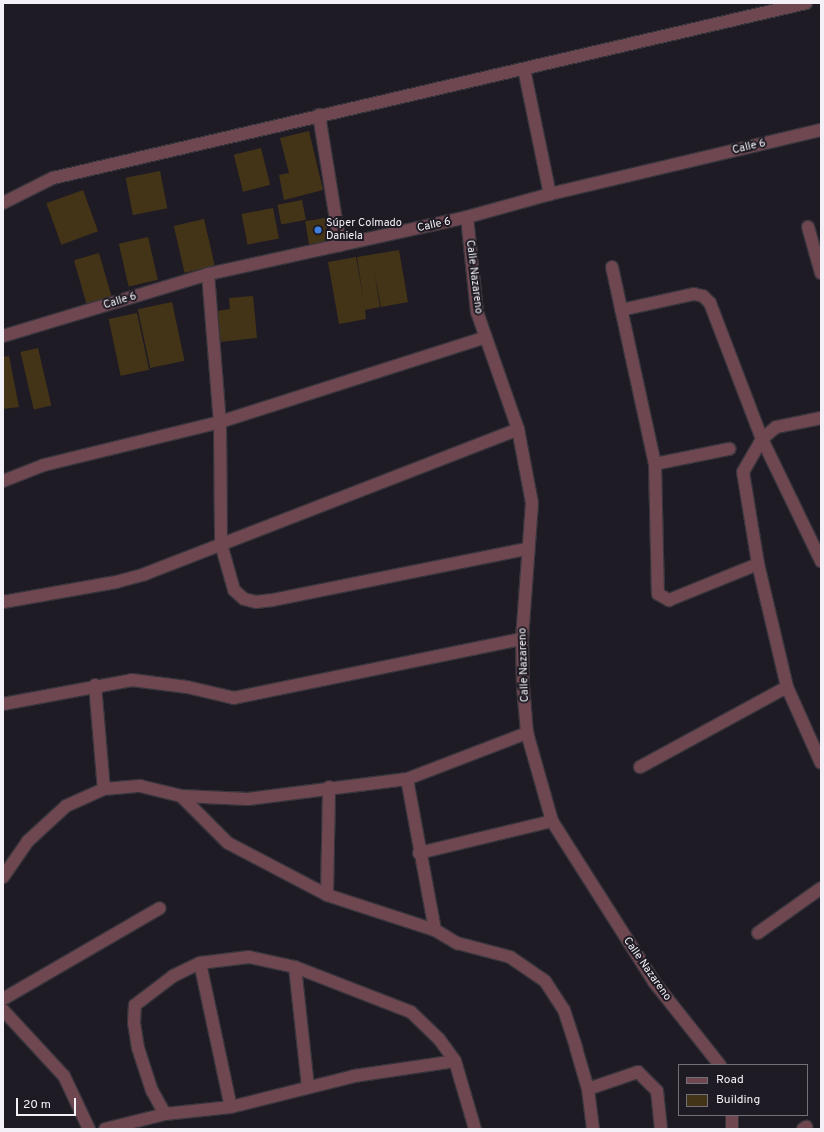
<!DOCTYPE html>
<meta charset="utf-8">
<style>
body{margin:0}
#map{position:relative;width:824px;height:1132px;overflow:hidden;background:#1f1b24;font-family:Overpass,sans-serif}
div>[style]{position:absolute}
.building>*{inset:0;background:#443417;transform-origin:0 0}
.roads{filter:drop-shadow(1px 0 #38353d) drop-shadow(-1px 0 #38353d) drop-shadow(0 1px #38353d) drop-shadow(0 -1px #38353d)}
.minor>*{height:12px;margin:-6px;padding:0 6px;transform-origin:6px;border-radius:6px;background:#6f4750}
.dots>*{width:11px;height:11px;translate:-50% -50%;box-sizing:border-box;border:2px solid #1f1b24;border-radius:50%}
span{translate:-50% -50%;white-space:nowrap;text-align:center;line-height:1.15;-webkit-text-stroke:4px #1f1b24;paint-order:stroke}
.street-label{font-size:11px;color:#f3f0f7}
.poi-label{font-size:11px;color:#f3f0f7}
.left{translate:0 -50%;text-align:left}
.frame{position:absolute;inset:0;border:4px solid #f3f0f7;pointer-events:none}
.legend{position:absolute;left:678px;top:1064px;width:130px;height:52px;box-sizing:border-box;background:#1f1b24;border:1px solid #747078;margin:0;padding:5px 7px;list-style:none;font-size:12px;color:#f3f0f7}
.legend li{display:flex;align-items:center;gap:8px;height:20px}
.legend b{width:20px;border:1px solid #747078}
.scale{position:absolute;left:16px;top:1098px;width:60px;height:18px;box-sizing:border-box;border:2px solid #f3f0f7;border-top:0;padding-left:5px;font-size:12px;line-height:14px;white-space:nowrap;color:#f3f0f7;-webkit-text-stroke:3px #1f1b24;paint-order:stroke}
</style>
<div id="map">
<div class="building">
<i style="clip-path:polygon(309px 131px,323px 190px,284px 200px,279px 175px,289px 173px,280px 138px)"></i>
<i style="left:261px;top:148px;width:38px;height:28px;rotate:76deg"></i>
<i style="left:160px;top:171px;width:38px;height:35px;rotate:79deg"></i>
<i style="left:83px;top:190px;width:44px;height:39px;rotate:70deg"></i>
<i style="left:302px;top:200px;width:20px;height:25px;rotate:79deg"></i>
<i style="left:273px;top:208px;width:31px;height:32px;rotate:79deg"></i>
<i style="left:325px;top:218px;width:24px;height:20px;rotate:81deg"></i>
<i style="left:204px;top:219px;width:48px;height:31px;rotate:77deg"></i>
<i style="left:148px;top:237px;width:44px;height:30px;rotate:77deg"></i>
<i style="clip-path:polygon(399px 250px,408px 302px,381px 307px,374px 271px,380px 307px,365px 310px,366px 319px,339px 324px,328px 262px,356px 257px,364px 302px,357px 257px)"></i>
<i style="left:99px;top:253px;width:45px;height:26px;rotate:74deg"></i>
<i style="clip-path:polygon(253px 296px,257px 338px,220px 342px,217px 311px,230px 309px,229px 298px)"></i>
<i style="left:172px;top:302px;width:60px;height:35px;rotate:78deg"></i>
<i style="left:137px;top:313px;width:58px;height:29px;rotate:78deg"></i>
<i style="left:38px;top:348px;width:59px;height:18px;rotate:77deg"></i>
<i style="clip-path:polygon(9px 356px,19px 407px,3px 409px,3px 357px)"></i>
</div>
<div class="roads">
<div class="minor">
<i style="left:524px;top:69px;width:128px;rotate:78.3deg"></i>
<i style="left:319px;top:115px;width:132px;rotate:80.8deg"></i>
<i style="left:3px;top:203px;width:56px;rotate:-26.6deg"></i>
<i style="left:53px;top:178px;width:773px;rotate:-13.08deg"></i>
<i style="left:467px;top:217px;width:96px;rotate:84deg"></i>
<i style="left:477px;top:312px;width:124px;rotate:70.7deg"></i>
<i style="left:518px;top:429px;width:75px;rotate:79.3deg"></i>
<i style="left:532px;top:503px;width:136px;rotate:94.2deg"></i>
<i style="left:522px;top:639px;width:47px;rotate:88.8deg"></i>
<i style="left:523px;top:686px;width:47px;rotate:85.1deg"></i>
<i style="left:527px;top:733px;width:91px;rotate:74.1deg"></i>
<i style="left:552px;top:821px;width:191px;rotate:57.6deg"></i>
<i style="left:654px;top:982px;width:106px;rotate:51.5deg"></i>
<i style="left:808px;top:227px;width:48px;rotate:74.2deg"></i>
<i style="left:612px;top:267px;width:202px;rotate:77.7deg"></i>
<i style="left:655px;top:464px;width:130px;rotate:88.7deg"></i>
<i style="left:658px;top:594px;width:13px;rotate:29deg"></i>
<i style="left:669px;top:600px;width:96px;rotate:-22deg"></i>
<i style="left:208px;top:274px;width:148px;rotate:85.4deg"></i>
<i style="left:220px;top:422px;width:122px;rotate:89.5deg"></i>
<i style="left:221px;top:544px;width:48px;rotate:74.2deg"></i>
<i style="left:234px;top:590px;width:13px;rotate:42deg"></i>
<i style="left:244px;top:599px;width:12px;rotate:14deg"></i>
<i style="left:256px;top:602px;width:17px;rotate:-7deg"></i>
<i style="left:273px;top:600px;width:259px;rotate:-11.4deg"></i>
<i style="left:621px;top:310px;width:75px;rotate:-12.4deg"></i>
<i style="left:694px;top:294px;width:9px;rotate:13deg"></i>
<i style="left:703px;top:296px;width:10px;rotate:45deg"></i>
<i style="left:710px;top:303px;width:146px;rotate:69.1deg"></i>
<i style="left:762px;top:439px;width:136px;rotate:64.2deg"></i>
<i style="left:3px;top:336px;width:214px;rotate:-16.8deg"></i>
<i style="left:208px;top:274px;width:265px;rotate:-12.4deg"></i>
<i style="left:467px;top:217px;width:86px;rotate:-15.5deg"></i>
<i style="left:550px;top:194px;width:278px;rotate:-13.3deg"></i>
<i style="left:821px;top:418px;width:46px;rotate:168.7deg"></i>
<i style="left:776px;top:427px;width:18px;rotate:139deg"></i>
<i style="left:762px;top:439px;width:38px;rotate:120deg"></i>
<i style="left:743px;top:472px;width:93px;rotate:80.7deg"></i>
<i style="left:758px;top:564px;width:126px;rotate:76.7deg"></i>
<i style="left:787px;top:687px;width:83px;rotate:65.9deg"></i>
<i style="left:655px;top:464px;width:76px;rotate:-11.5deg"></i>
<i style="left:3px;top:481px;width:44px;rotate:-21.3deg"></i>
<i style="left:44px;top:465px;width:181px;rotate:-13.7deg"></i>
<i style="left:220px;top:422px;width:279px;rotate:-17.7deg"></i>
<i style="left:3px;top:602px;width:115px;rotate:-10deg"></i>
<i style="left:116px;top:582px;width:30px;rotate:-15deg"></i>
<i style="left:145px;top:574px;width:400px;rotate:-21.2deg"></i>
<i style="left:95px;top:685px;width:104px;rotate:85.1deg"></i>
<i style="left:3px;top:704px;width:131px;rotate:-10.5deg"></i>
<i style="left:132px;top:680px;width:55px;rotate:7.3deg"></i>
<i style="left:187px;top:687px;width:48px;rotate:13.2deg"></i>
<i style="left:234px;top:698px;width:294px;rotate:-11.6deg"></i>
<i style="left:640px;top:767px;width:167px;rotate:-28.6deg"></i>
<i style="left:407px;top:779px;width:154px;rotate:79.5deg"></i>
<i style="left:435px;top:930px;width:26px;rotate:31deg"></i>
<i style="left:457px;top:943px;width:55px;rotate:14.8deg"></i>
<i style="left:510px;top:957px;width:42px;rotate:34.4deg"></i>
<i style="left:545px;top:981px;width:35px;rotate:57deg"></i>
<i style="left:564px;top:1010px;width:40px;rotate:72deg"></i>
<i style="left:576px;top:1048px;width:43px;rotate:73.7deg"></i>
<i style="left:588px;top:1089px;width:40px;rotate:82.9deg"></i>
<i style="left:181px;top:796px;width:66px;rotate:45deg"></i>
<i style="left:228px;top:843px;width:112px;rotate:27.7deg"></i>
<i style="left:327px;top:895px;width:114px;rotate:18deg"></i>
<i style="left:419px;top:853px;width:137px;rotate:-13.5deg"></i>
<i style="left:3px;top:877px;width:44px;rotate:-55.2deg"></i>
<i style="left:28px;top:841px;width:52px;rotate:-42.6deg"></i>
<i style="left:66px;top:806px;width:42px;rotate:-24.1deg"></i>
<i style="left:104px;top:789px;width:36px;rotate:-5deg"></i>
<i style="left:140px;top:786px;width:42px;rotate:13.7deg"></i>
<i style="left:181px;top:796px;width:67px;rotate:2.6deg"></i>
<i style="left:248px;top:799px;width:160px;rotate:-7.2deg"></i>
<i style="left:407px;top:779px;width:129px;rotate:-21deg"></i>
<i style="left:327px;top:895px;width:108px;rotate:-88.9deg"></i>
<i style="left:758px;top:933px;width:77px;rotate:-35.5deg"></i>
<i style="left:200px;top:963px;width:147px;rotate:77.9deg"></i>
<i style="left:295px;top:967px;width:120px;rotate:83.8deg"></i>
<i style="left:3px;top:999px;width:181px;rotate:-30.1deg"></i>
<i style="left:3px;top:1010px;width:90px;rotate:47.3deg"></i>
<i style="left:64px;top:1076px;width:59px;rotate:64.7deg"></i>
<i style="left:588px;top:1089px;width:53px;rotate:-18.8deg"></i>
<i style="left:638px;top:1072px;width:27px;rotate:45deg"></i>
<i style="left:657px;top:1091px;width:38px;rotate:84deg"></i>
<i style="left:165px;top:1114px;width:26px;rotate:-119deg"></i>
<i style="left:152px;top:1091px;width:45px;rotate:-108deg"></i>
<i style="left:138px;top:1048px;width:25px;rotate:-99deg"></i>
<i style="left:134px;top:1023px;width:18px;rotate:-87deg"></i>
<i style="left:135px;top:1005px;width:48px;rotate:-37.3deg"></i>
<i style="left:173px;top:976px;width:30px;rotate:-26deg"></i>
<i style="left:200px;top:963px;width:49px;rotate:-7deg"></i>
<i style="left:249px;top:957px;width:47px;rotate:12.3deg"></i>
<i style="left:295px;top:967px;width:124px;rotate:21.2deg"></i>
<i style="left:411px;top:1012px;width:39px;rotate:44deg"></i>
<i style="left:439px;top:1039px;width:27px;rotate:54deg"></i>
<i style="left:455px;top:1061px;width:71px;rotate:73.6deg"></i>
<i style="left:105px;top:1129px;width:62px;rotate:-14deg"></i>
<i style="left:165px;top:1114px;width:66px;rotate:-6.1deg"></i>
<i style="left:231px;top:1107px;width:127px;rotate:-14.1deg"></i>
<i style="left:354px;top:1076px;width:102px;rotate:-8.4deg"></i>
<i style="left:732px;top:1129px;width:14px;rotate:-90deg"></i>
<i style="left:803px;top:1129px;width:4px;rotate:-34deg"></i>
</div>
</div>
<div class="dots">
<i style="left:318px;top:230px;background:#3f7fe0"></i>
</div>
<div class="street-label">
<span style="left:749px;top:147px;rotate:-13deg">Calle 6</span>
<span style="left:434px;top:225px;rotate:-12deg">Calle 6</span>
<span style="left:474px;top:277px;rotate:83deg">Calle Nazareno</span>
<span style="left:120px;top:301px;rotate:-17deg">Calle 6</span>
<span style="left:524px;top:665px;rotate:-92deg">Calle Nazareno</span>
<span style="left:647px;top:969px;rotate:55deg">Calle Nazareno</span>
</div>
<div class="poi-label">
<span class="left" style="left:326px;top:230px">Súper Colmado<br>Daniela</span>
</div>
<div class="frame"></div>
<ul class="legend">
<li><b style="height:5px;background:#6f4750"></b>Road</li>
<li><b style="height:11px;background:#443417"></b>Building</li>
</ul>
<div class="scale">20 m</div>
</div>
